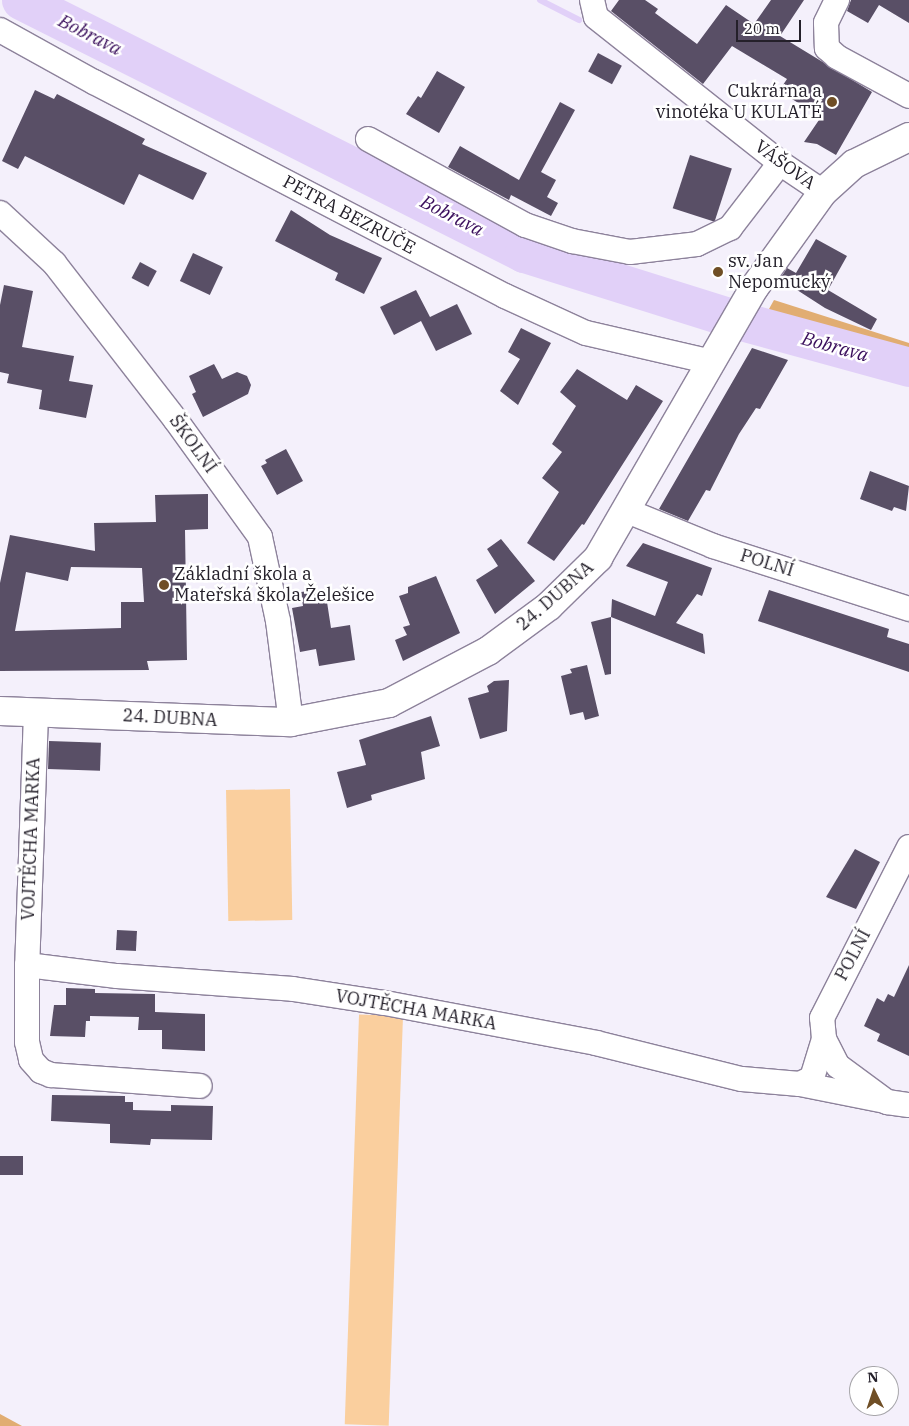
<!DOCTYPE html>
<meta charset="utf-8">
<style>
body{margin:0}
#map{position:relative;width:909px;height:1426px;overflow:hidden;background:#f4f0fb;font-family:"IBM Plex Serif",serif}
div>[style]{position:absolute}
.green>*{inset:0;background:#facf9e;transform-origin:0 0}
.forest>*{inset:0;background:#e1ad72}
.stream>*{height:6px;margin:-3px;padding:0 3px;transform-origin:3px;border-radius:3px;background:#e1d0f8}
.river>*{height:39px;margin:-19.5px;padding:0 19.5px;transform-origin:19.5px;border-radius:19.5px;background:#e1d0f8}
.building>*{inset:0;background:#594f66;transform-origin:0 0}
.roads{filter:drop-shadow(1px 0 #8d829b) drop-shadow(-1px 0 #8d829b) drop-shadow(0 1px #8d829b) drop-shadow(0 -1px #8d829b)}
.minor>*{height:24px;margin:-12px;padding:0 12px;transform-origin:12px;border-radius:12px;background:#fff}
.secondary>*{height:28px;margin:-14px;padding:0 14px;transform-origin:14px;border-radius:14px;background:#fff}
.dots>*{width:14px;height:14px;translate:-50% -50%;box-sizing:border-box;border:2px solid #fff;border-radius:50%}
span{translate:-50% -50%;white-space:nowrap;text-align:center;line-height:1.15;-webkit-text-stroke:5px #fff;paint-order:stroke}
.poi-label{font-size:18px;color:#24202a}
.right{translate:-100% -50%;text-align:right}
.left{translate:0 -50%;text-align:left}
.street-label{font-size:18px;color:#24202a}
.water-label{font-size:19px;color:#3a0f5c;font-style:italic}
.north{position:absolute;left:849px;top:1366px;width:50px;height:50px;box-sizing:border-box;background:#fff;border:1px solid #a7a6aa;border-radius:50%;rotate:356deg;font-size:14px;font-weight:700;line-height:20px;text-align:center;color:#24202a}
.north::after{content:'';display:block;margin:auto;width:18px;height:22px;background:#6f4e25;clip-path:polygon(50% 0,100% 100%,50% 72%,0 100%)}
.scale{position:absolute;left:736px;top:20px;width:65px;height:22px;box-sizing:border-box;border:2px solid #24202a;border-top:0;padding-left:6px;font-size:15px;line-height:18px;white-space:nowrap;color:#24202a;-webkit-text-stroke:4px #fff;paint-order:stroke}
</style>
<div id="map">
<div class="green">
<i style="left:290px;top:789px;width:131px;height:64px;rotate:89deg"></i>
<i style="left:403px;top:1016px;width:410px;height:44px;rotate:92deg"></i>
</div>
<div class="forest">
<i style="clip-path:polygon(774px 300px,909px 343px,909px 378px,755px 334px)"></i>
<i style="clip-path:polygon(0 1414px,22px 1426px,0 1426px)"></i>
</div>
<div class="stream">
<i style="left:540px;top:0;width:44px;rotate:27.1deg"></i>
</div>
<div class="river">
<i style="left:21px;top:0;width:563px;rotate:26.7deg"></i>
<i style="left:524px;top:253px;width:227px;rotate:17.4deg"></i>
<i style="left:741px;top:321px;width:174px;rotate:15.3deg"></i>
</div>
<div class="building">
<i style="clip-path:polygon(619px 0,645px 0,658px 9px,655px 13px,697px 44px,726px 5px,754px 24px,771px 0,804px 0,780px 36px,872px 92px,836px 155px,817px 144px,804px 142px,821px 117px,779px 91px,787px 79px,732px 46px,703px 84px,611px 11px)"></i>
<i style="clip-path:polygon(851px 0,909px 0,909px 23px,879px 5px,868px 23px,847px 11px)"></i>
<i style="left:598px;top:53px;width:27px;height:21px;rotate:28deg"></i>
<i style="clip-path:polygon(437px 71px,465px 87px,439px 133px,406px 114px,418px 96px,421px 98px)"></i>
<i style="clip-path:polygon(35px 90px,54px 99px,57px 94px,145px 139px,142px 144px,207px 173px,193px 200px,139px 174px,124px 205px,25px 156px,18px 169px,2px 161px)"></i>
<i style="clip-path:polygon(560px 102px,575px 110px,541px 172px,556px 180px,547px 197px,558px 203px,551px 216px,511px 195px,509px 200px,448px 167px,460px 146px,519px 180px)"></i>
<i style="left:690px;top:155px;width:44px;height:56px;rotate:18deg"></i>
<i style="clip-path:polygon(291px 210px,330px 235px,382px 258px,364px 294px,335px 280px,338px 273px,275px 241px)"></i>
<i style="clip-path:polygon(816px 239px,847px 256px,828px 290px,877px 319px,871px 330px,825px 308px,780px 279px,787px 268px,796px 273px)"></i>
<i style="left:193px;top:253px;width:33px;height:31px;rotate:25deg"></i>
<i style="left:140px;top:262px;width:19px;height:18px;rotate:28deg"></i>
<i style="clip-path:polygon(4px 285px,33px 291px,22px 347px,74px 356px,69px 381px,93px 385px,86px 418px,39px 409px,42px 390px,7px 383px,9px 374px,0 372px,0 305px)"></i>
<i style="clip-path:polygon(416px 290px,430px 317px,457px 304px,472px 334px,436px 351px,421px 321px,394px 335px,380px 307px)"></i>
<i style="clip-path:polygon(521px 328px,551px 343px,518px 405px,500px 391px,520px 359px,508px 352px)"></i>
<i style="clip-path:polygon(752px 348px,788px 360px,760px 409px,756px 408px,739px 434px,710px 491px,706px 490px,688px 521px,659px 509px)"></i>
<i style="clip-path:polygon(214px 364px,222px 379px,237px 372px,247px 376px,251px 385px,248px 394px,203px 417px,192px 394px,196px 392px,189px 376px)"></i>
<i style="clip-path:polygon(577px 369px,627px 400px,636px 385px,663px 401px,584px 525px,582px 524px,554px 561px,527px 543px,559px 492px,542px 478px,562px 452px,552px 444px,576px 406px,560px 392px)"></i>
<i style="clip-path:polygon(286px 449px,303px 481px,277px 495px,261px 466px,267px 463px,265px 460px)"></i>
<i style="clip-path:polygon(870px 471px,909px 486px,906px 511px,894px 507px,892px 511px,860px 499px)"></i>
<i style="clip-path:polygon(evenodd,208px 494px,208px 529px,185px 530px,187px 660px,147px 661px,149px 670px,0 671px,0 583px,10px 535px,95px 551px,94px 523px,156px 522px,155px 495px,208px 494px,71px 567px,142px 568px,144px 602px,121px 602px,121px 628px,15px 631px,26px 572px,68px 581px,71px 567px)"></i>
<i style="clip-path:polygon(501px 539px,535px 581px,495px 614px,476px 580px,498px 566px,487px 549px)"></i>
<i style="clip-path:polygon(643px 543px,712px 568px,702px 596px,697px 594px,676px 623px,703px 634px,705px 654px,611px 617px,611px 674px,605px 675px,591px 622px,611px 617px,612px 599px,655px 616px,668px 582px,626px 566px)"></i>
<i style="clip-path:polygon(436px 576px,460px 633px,403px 661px,395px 640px,407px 635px,403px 627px,410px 625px,399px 596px,408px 593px,408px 587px)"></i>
<i style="clip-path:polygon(325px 589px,331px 628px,350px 625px,355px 660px,319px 666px,316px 649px,300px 652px,292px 608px,303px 606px,301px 592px)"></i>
<i style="clip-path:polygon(769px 590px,889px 629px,887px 637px,909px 644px,909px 672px,758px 621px)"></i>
<i style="clip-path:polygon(587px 665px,599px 716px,585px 720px,583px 712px,570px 715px,561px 676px,572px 673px,570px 669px)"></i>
<i style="clip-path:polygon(509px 680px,507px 731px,480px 739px,468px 698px,489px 692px,487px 686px,494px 681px)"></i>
<i style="clip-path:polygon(431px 716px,440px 746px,421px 752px,425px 779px,371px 795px,372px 800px,347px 808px,337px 772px,366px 765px,359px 740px)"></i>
<i style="left:49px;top:741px;width:52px;height:28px;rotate:2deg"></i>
<i style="clip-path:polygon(855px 849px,880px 862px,856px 909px,826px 897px)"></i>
<i style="left:117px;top:930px;width:20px;height:20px;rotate:3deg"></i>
<i style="clip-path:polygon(909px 965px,909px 1056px,877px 1041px,880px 1034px,864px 1026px,877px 998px,884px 1002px,888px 994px,894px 997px)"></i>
<i style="clip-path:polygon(66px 988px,95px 989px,95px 993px,155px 994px,155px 1012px,205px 1014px,205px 1051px,162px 1049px,162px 1030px,138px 1030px,139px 1017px,90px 1016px,90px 1021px,86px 1021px,85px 1037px,50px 1036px,54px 1005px,66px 1005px)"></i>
<i style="clip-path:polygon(52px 1095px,125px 1096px,125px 1102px,133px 1102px,133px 1110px,171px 1111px,171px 1105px,213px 1106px,212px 1140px,151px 1139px,150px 1145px,110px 1143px,110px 1124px,51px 1121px)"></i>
<i style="left:0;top:1156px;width:23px;height:19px"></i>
</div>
<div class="roads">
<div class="minor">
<i style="left:592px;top:0;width:17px;rotate:77deg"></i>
<i style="left:596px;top:17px;width:235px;rotate:38.4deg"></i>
<i style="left:780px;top:163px;width:52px;rotate:34deg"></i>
<i style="left:837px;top:0;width:25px;rotate:116deg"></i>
<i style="left:826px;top:23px;width:25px;rotate:88deg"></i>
<i style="left:827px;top:48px;width:13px;rotate:42deg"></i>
<i style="left:837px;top:57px;width:82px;rotate:28.4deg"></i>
<i style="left:0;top:30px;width:107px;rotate:29deg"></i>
<i style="left:94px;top:82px;width:463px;rotate:27.5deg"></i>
<i style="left:505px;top:296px;width:89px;rotate:24.6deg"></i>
<i style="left:586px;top:333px;width:129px;rotate:13deg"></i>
<i style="left:368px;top:139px;width:179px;rotate:28.7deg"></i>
<i style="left:525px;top:225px;width:50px;rotate:18.8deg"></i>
<i style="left:572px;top:241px;width:59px;rotate:10.7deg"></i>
<i style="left:630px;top:252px;width:67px;rotate:-6.8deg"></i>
<i style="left:697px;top:244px;width:37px;rotate:-26deg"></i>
<i style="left:730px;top:228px;width:82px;rotate:-52.4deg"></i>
<i style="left:0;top:213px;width:74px;rotate:42.8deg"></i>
<i style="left:54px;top:263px;width:197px;rotate:52.2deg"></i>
<i style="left:175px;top:419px;width:145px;rotate:54.2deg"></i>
<i style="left:260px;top:537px;width:86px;rotate:77.9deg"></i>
<i style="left:278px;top:621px;width:102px;rotate:82.7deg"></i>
<i style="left:627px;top:511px;width:93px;rotate:22.1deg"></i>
<i style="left:713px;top:546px;width:206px;rotate:17.8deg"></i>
<i style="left:36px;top:713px;width:252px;rotate:92deg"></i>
<i style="left:27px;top:965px;width:77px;rotate:90deg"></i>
<i style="left:27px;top:1042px;width:18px;rotate:77deg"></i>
<i style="left:31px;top:1060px;width:15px;rotate:48deg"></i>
<i style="left:41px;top:1071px;width:11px;rotate:22deg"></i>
<i style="left:51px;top:1075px;width:149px;rotate:4.2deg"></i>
<i style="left:27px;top:965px;width:91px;rotate:7deg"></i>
<i style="left:117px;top:976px;width:176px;rotate:4.2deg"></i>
<i style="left:293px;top:989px;width:93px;rotate:8.7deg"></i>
<i style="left:385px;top:1003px;width:215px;rotate:10.7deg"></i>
<i style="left:596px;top:1043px;width:150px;rotate:13.9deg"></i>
<i style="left:742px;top:1079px;width:58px;rotate:4.9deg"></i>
<i style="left:800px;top:1084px;width:13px;rotate:-27deg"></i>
<i style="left:812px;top:1078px;width:41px;rotate:-72.9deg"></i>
<i style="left:824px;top:1039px;width:21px;rotate:-95deg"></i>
<i style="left:822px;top:1018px;width:192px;rotate:-63deg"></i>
<i style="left:824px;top:1039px;width:30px;rotate:63deg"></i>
<i style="left:838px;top:1066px;width:61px;rotate:36.3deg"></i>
<i style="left:887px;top:1102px;width:22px;rotate:8deg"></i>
<i style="left:800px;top:1084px;width:83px;rotate:11.2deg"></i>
</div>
<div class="secondary">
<i style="left:0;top:711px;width:291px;rotate:2.2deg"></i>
<i style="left:291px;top:722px;width:100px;rotate:-11deg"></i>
<i style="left:389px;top:703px;width:112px;rotate:-27.7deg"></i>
<i style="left:488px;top:651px;width:76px;rotate:-36.4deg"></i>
<i style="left:549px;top:606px;width:69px;rotate:-44.4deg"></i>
<i style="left:598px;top:558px;width:312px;rotate:-60deg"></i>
<i style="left:754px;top:288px;width:118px;rotate:-54.3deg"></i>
<i style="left:823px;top:192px;width:42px;rotate:-42.1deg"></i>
<i style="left:854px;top:164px;width:61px;rotate:-26.1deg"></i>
</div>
</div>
<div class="dots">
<i style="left:832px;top:102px;background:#6f4e25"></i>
<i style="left:718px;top:272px;background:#6f4e25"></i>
<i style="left:164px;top:585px;background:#6f4e25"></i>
</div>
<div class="poi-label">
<span class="right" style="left:822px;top:102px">Cukrárna a<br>vinotéka U KULATÉ</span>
<span class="left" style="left:728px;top:272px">sv. Jan<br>Nepomucký</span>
<span class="left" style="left:174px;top:585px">Základní škola a<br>Mateřská škola Želešice</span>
</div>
<div class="street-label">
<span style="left:785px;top:165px;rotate:36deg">VÁŠOVA</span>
<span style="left:349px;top:215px;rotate:28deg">PETRA BEZRUČE</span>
<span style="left:193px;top:444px;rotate:54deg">ŠKOLNÍ</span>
<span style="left:767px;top:563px;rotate:17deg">POLNÍ</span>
<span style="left:555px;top:596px;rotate:-41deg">24. DUBNA</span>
<span style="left:170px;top:718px;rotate:3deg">24. DUBNA</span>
<span style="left:31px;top:839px;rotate:-88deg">VOJTĚCHA MARKA</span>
<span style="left:853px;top:955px;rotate:-62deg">POLNÍ</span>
<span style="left:416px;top:1010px;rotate:10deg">VOJTĚCHA MARKA</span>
</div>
<div class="water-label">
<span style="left:90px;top:35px;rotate:27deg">Bobrava</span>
<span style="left:452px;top:216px;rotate:27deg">Bobrava</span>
<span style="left:835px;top:347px;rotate:15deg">Bobrava</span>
</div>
<div class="north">N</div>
<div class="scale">20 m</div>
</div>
